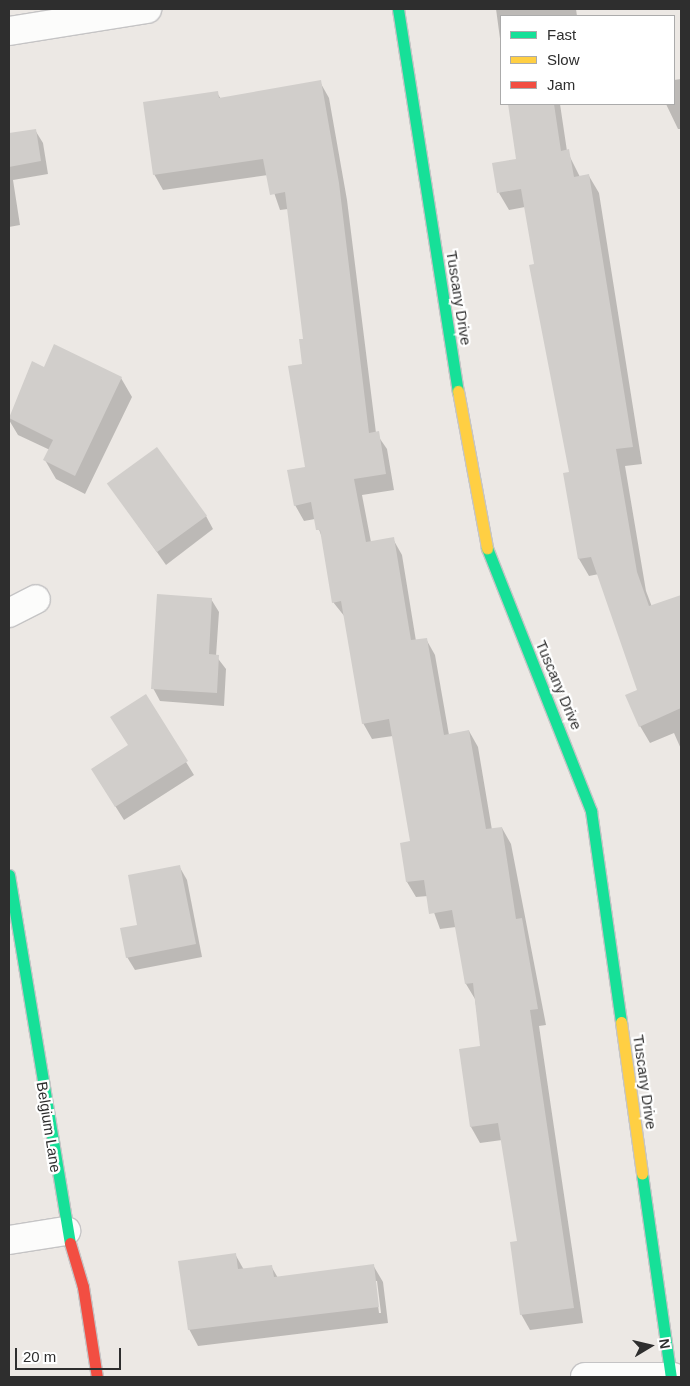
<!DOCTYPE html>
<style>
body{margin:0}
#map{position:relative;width:690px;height:1386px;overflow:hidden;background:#ece8e4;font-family:Helvetica,sans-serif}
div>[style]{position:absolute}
.shadow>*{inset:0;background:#0003}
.building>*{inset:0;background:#d1cecb;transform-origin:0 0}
.roads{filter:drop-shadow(1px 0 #c5c4c5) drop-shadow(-1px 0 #c5c4c5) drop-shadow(0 1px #c5c4c5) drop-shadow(0 -1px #c5c4c5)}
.street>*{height:28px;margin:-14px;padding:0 14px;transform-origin:14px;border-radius:14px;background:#fcfcfb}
.fast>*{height:11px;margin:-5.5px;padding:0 5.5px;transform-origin:5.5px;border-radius:5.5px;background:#16e098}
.slow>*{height:11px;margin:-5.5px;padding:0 5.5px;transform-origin:5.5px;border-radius:5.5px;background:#ffcf43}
.jam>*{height:11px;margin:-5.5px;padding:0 5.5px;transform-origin:5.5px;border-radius:5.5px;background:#f24e42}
span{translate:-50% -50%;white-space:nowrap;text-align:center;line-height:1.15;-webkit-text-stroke:4.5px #fff;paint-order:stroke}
.street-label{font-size:15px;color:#2e2e2e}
.frame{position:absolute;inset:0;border:10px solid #2e2e2e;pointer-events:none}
.legend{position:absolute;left:500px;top:15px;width:175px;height:90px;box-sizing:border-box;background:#fff;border:1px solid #ababab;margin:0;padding:6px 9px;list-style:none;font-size:15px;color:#2e2e2e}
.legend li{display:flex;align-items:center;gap:10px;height:25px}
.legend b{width:25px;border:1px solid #ababab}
.north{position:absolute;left:625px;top:1321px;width:50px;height:50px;-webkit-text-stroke:4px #fff;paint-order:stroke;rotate:81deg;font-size:14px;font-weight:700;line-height:20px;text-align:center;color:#2e2e2e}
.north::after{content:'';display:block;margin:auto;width:18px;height:22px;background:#2e2e2e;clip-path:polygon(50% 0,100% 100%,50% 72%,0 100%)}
.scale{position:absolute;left:15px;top:1348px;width:106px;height:22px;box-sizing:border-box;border:2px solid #2e2e2e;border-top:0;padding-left:6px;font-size:15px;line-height:18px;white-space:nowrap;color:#2e2e2e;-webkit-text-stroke:4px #fff;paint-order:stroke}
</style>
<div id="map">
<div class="shadow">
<i style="clip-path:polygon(496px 9px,576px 9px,577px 16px,501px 16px,501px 46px)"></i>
<i style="clip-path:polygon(681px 79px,681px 129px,678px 129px,666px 104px,674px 104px,674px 80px)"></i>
<i style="clip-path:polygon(320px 82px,329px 98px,347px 200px,376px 433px,387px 449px,394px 490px,362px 495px,371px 542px,393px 539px,402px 555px,416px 641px,426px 639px,435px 655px,449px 735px,469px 731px,478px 747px,492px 830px,502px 828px,511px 844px,546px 1025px,539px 1026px,583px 1323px,530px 1330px,521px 1314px,519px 1242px,502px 1140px,480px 1143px,471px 1127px,482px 1047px,475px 999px,466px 984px,456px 927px,440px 929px,428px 896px,416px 897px,407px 882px,412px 842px,393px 736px,372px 739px,363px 723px,345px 617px,333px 602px,323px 540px,315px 519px,304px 521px,295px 505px,306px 468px,305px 340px,288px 209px,280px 210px,268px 175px,163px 190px,154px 174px,217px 93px,221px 99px)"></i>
<i style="clip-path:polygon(509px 104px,560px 104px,567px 151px,580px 177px,589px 176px,599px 193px,642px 464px,625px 466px,646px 591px,652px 607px,681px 596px,681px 749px,674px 733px,650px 743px,640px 726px,639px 690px,599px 574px,589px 576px,579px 559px,565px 474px,570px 473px,525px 207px,509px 210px,499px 193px,517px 160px)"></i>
<i style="clip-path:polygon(35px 130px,43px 143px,48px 174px,13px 180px,20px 225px,9px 227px,9px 135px)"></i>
<i style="clip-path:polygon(55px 346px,121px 378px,132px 397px,85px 494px,56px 479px,45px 460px,50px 450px,18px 435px,9px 420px,32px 363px,44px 369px)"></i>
<i style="clip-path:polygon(109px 484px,206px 516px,213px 529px,166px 565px)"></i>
<i style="clip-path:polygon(211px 599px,219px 612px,216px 656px,226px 669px,224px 706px,160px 701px,153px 688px)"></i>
<i style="clip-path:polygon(145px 695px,194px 775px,124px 820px,100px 782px,129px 746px)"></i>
<i style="clip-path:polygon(179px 866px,187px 880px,202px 957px,135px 970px,127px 957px,139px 926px)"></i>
<i style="clip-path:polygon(evenodd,235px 1254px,244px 1270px,271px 1266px,278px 1278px,373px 1265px,383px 1282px,388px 1323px,198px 1346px,189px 1329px,235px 1254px,375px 1281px,377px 1281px,381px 1313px,379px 1313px,375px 1281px)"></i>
</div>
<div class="building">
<i style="clip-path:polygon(321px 80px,339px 183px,369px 433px,379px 431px,386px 474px,354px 479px,366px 542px,394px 537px,411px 640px,427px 638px,444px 735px,469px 730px,486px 829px,502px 827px,516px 919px,522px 918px,538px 1009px,530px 1010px,574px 1308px,520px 1315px,510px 1242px,517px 1241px,498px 1123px,470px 1127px,459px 1049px,480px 1046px,473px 983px,465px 984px,452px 910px,429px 914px,424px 880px,406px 882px,400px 843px,410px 841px,389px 719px,362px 724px,341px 601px,332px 603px,320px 530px,316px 530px,311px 502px,294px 506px,287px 470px,305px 467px,288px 366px,302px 364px,299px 339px,303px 339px,285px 192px,270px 195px,263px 159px,153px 175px,143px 102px,218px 91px,219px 98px)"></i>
<i style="clip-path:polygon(508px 104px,554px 104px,561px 151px,569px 149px,574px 177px,589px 174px,633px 447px,616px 449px,637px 572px,649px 606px,681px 595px,681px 708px,639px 727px,625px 695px,637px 690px,591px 557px,578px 559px,563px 473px,569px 472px,529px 265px,534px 264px,521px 189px,497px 193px,492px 163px,516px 159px)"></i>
<i style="clip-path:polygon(36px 129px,41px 161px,9px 167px,9px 133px)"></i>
<i style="clip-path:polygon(54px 344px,122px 377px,75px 476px,43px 460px,53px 440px,9px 418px,32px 361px,44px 367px)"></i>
<i style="left:157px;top:447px;width:85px;height:62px;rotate:54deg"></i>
<i style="clip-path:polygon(157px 594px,212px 598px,209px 654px,219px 655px,217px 693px,151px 689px)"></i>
<i style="clip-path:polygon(146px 694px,188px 761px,115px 807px,91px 769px,128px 745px,110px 717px)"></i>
<i style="clip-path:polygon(180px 865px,196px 944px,126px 958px,120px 928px,137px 925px,128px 875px)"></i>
<i style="clip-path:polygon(236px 1253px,238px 1269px,272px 1265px,274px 1277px,374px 1264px,379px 1307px,188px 1330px,178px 1261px)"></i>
</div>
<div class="roads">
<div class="street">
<i style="left:9px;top:31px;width:140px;rotate:-9.1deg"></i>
<i style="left:9px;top:613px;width:30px;rotate:-27deg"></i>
<i style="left:9px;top:1240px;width:58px;rotate:-9deg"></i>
<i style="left:585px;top:1377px;width:88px"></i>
</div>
<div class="fast">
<i style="left:398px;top:9px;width:387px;rotate:81.1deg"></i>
<i style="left:487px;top:548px;width:283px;rotate:68.4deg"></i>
<i style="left:591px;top:811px;width:213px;rotate:81.9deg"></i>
<i style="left:9px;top:875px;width:373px;rotate:80.6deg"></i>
<i style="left:642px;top:1174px;width:205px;rotate:81.9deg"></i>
</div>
<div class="slow">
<i style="left:458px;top:391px;width:160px;rotate:79.5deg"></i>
<i style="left:621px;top:1022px;width:153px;rotate:82.1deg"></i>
</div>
<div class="jam">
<i style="left:70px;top:1243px;width:46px;rotate:73.5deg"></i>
<i style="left:83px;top:1287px;width:91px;rotate:81.2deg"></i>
</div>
</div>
<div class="street-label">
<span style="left:459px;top:298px;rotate:81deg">Tuscany Drive</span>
<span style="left:559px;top:685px;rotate:67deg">Tuscany Drive</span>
<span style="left:645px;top:1082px;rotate:82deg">Tuscany Drive</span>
<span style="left:49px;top:1127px;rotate:81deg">Belgium Lane</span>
</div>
<div class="frame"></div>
<ul class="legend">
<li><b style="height:6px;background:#16e098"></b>Fast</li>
<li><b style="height:6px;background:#ffcf43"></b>Slow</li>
<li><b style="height:6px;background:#f24e42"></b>Jam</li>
</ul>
<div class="north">N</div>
<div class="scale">20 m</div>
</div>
